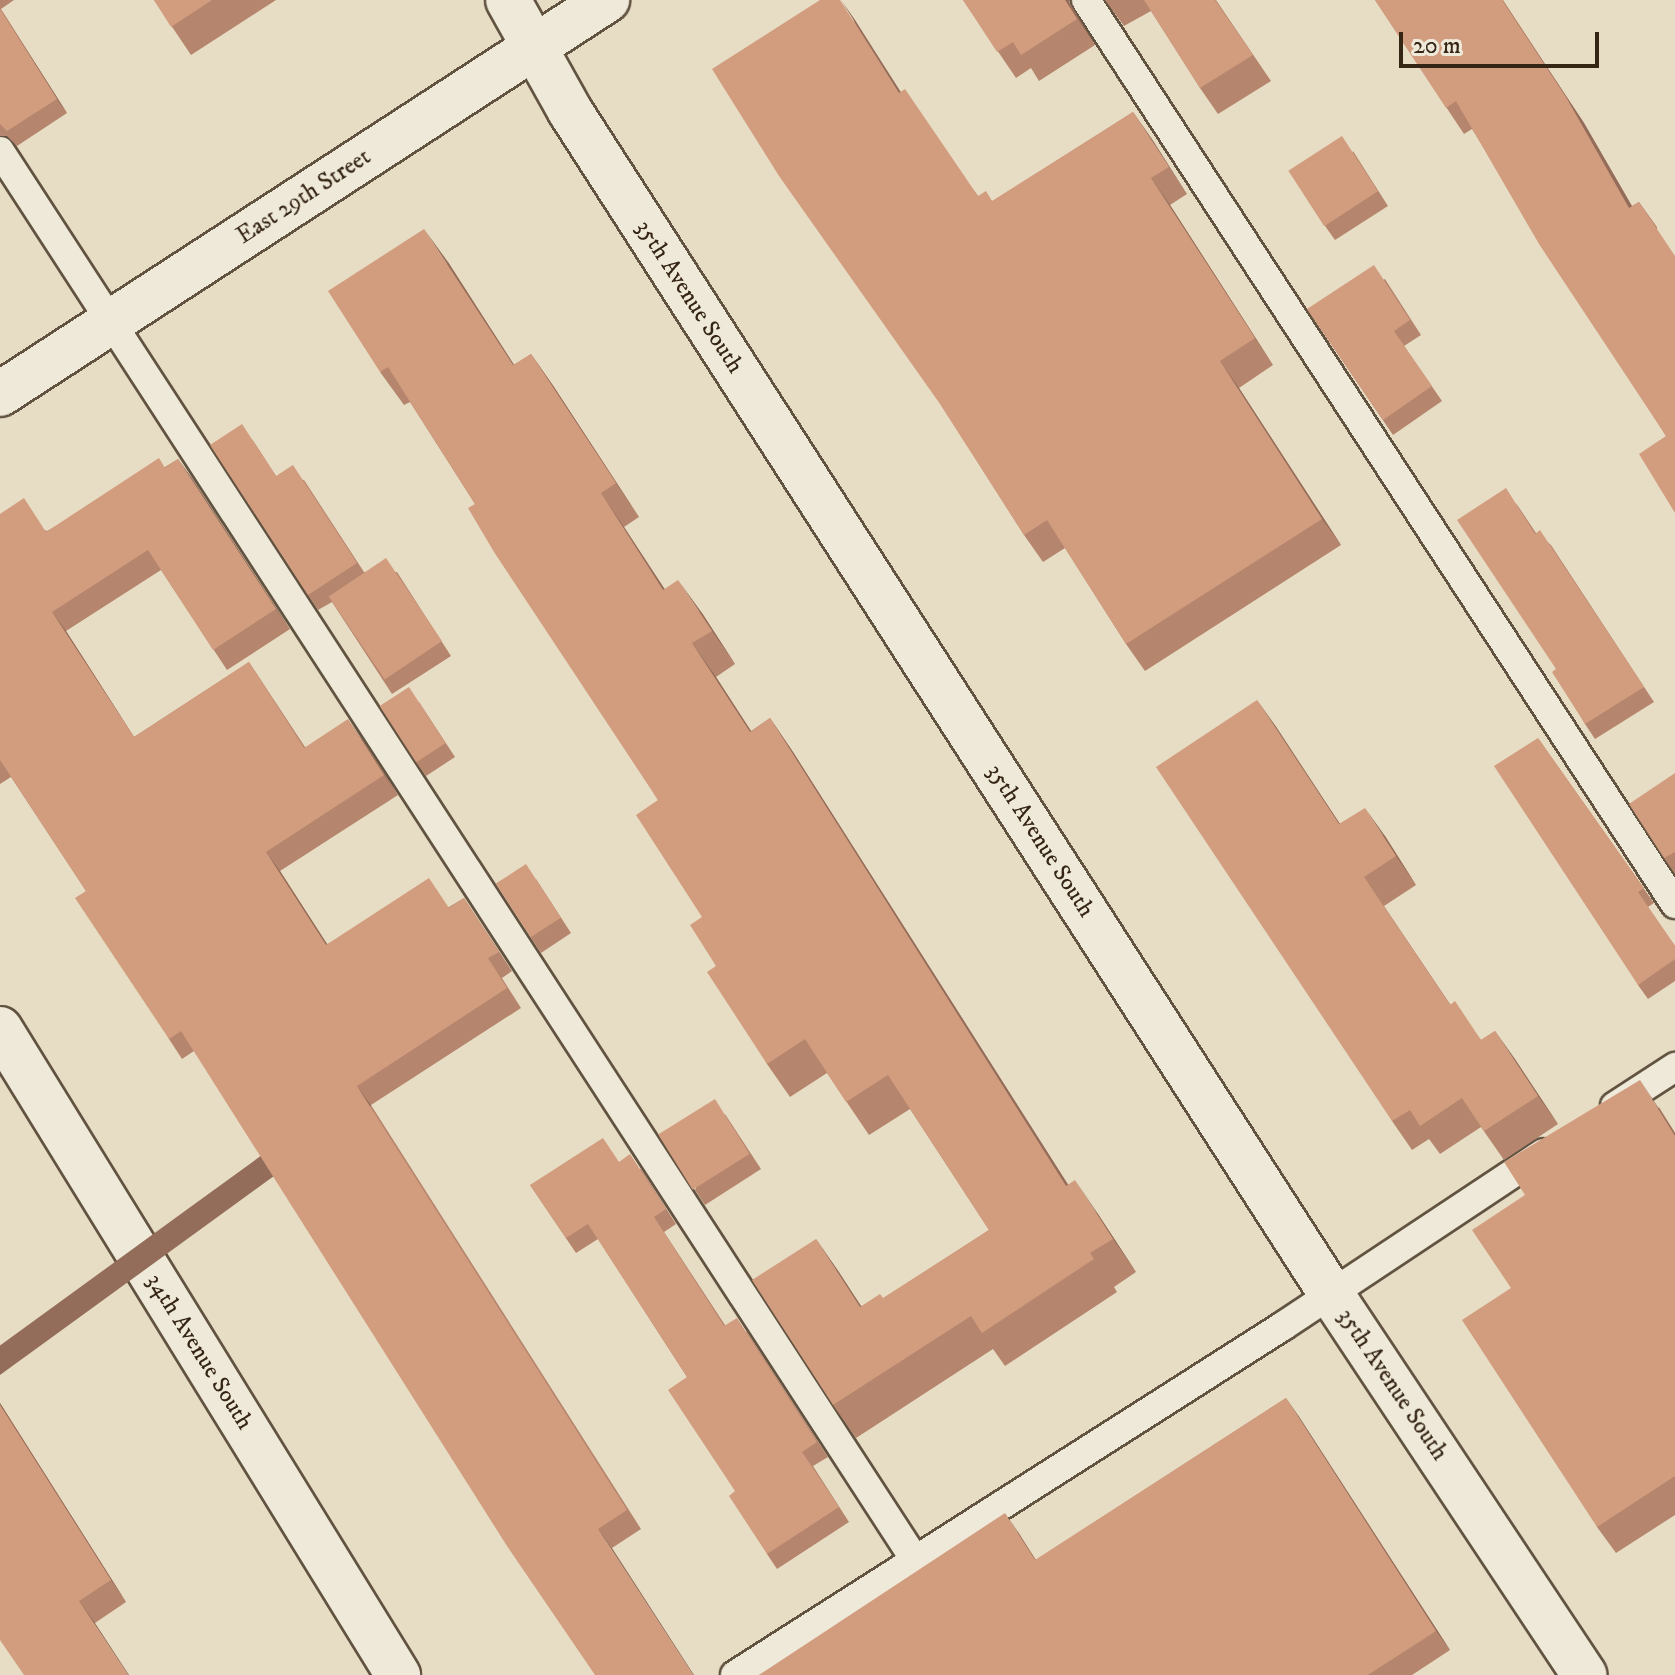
<!DOCTYPE html>
<style>
body{margin:0}
#map{position:relative;width:1675px;height:1675px;overflow:hidden;background:#e7ddc4;font-family:"IM FELL DW Pica",serif}
div>[style]{position:absolute}
.roads{filter:drop-shadow(2px 0 #625341) drop-shadow(-2px 0 #625341) drop-shadow(0 2px #625341) drop-shadow(0 -2px #625341)}
.service>*{height:28px;margin:-14px;padding:0 14px;transform-origin:14px;border-radius:14px;background:#efe9d9}
.minor>*{height:44px;margin:-22px;padding:0 22px;transform-origin:22px;border-radius:22px;background:#efe9d9}
.wall>*{inset:0;background:#b5866d}
.shaded-wall>*{inset:0;background:#936d59;transform-origin:0 0}
.building>*{inset:0;background:#d29c7f;transform-origin:0 0}
span{translate:-50% -50%;white-space:nowrap;text-align:center;line-height:1.15;-webkit-text-stroke:7px #efe9d9;paint-order:stroke}
.street-label{font-size:24px;color:#352515}
.scale{position:absolute;left:1399px;top:32px;width:200px;height:36px;box-sizing:border-box;border:4px solid #352515;border-top:0;padding-left:10px;font-size:24px;line-height:28px;white-space:nowrap;color:#352515;-webkit-text-stroke:6px #efe9d9;paint-order:stroke}
</style>
<div id="map">
<div class="roads">
<div class="service">
<i style="left:1086px;top:0;width:1079px;rotate:56.91deg"></i>
<i style="left:0;top:151px;width:1680px;rotate:57deg"></i>
<i style="left:1615px;top:1106px;width:72px;rotate:-33deg"></i>
<i style="left:735px;top:1675px;width:650px;rotate:-32.49deg"></i>
<i style="left:1283px;top:1326px;width:312px;rotate:-33.6deg"></i>
</div>
<div class="minor">
<i style="left:508px;top:0;width:127px;rotate:60.8deg"></i>
<i style="left:570px;top:111px;width:1404px;rotate:57.24deg"></i>
<i style="left:1330px;top:1292px;width:460px;rotate:56.4deg"></i>
<i style="left:0;top:394px;width:724px;rotate:-32.99deg"></i>
<i style="left:0;top:1029px;width:759px;rotate:58.36deg"></i>
</div>
</div>
<div class="wall">
<i style="clip-path:polygon(0 0,14px 0,1px 9px,67px 113px,17px 146px,7px 136px,0 136px)"></i>
<i style="clip-path:polygon(154px 0,276px 0,191px 55px)"></i>
<i style="clip-path:polygon(963px 0,1070px 0,1069px 2px,1095px 45px,1039px 81px,1031px 68px,1016px 78px)"></i>
<i style="clip-path:polygon(1105px 0,1216px 0,1271px 81px,1218px 114px,1200px 88px,1151px 11px,1124px 26px)"></i>
<i style="clip-path:polygon(1375px 0,1503px 0,1584px 123px,1632px 206px,1639px 202px,1657px 227px,1666px 436px,1472px 129px,1464px 134px)"></i>
<i style="clip-path:polygon(853px 17px,900px 92px,978px 196px,993px 201px,1133px 112px,1187px 194px,1170px 205px,1273px 365px,1239px 388px,1341px 545px,1145px 671px,1126px 644px,1065px 548px,1043px 562px,1024px 535px,942px 406px)"></i>
<i style="clip-path:polygon(1353px 151px,1388px 206px,1335px 240px,1325px 226px)"></i>
<i style="clip-path:polygon(448px 262px,514px 365px,531px 354px,554px 387px,639px 517px,624px 527px,664px 589px,702px 613px,735px 664px,716px 677px,751px 731px,770px 718px,793px 752px,1068px 1185px,1098px 1214px,1136px 1272px,1114px 1287px,1117px 1292px,1005px 1366px,993px 1349px,856px 1438px,833px 1405px,816px 1239px,861px 1306px,884px 1298px,989px 1230px,910px 1109px,869px 1135px,827px 1073px,790px 1097px,767px 1064px,716px 966px,702px 917px,658px 800px,475px 504px,410px 402px,404px 405px,380px 372px)"></i>
<i style="clip-path:polygon(1385px 279px,1421px 335px,1404px 346px,1442px 401px,1393px 435px,1307px 309px)"></i>
<i style="clip-path:polygon(252px 439px,276px 476px,304px 480px,364px 572px,397px 572px,451px 656px,392px 694px,332px 602px,318px 610px,308px 595px)"></i>
<i style="clip-path:polygon(178px 459px,290px 629px,227px 670px,161px 570px,66px 631px,134px 737px,249px 662px,305px 747px,362px 739px,398px 795px,280px 871px,327px 944px,449px 907px,464px 898px,512px 971px,502px 978px,521px 1008px,371px 1105px,641px 1529px,612px 1548px,194px 1051px,182px 1059px,169px 1039px,86px 891px,11px 777px,0 784px,0 514px,47px 531px,165px 467px)"></i>
<i style="clip-path:polygon(1516px 503px,1536px 533px,1551px 545px,1654px 702px,1595px 739px,1585px 724px,1556px 669px)"></i>
<i style="clip-path:polygon(1257px 700px,1340px 824px,1385px 836px,1416px 885px,1384px 906px,1450px 1004px,1481px 1040px,1495px 1031px,1558px 1124px,1504px 1160px,1481px 1127px,1440px 1154px,1429px 1139px,1412px 1150px,1392px 1121px)"></i>
<i style="clip-path:polygon(419px 702px,455px 757px,426px 776px,416px 762px)"></i>
<i style="clip-path:polygon(1538px 738px,1654px 903px,1648px 907px,1675px 946px,1675px 981px,1648px 999px,1638px 985px)"></i>
<i style="clip-path:polygon(1675px 773px,1675px 874px,1664px 858px)"></i>
<i style="clip-path:polygon(536px 879px,571px 933px,541px 953px,531px 938px)"></i>
<i style="clip-path:polygon(1659px 1107px,1675px 1133px,1675px 1515px,1616px 1553px,1597px 1527px,1511px 1288px)"></i>
<i style="clip-path:polygon(725px 1114px,761px 1169px,705px 1205px,695px 1190px)"></i>
<i style="clip-path:polygon(641px 1169px,676px 1224px,664px 1232px,725px 1325px,747px 1332px,828px 1457px,813px 1466px,849px 1522px,777px 1569px,767px 1554px,735px 1491px,687px 1377px,598px 1239px,576px 1253px,530px 1185px)"></i>
<i style="clip-path:polygon(1286px 1398px,1450px 1650px,1412px 1675px,759px 1675px,1018px 1532px,1036px 1560px)"></i>
<i style="clip-path:polygon(0 1403px,126px 1602px,95px 1623px,0 1640px)"></i>
</div>
<div class="shaded-wall">
<i style="clip-path:polygon(841px 0,853px 17px,918px 119px,899px 93px)"></i>
<i style="clip-path:polygon(1065px 0,1070px 0,1069px 2px,1095px 45px)"></i>
<i style="clip-path:polygon(1502px 0,1584px 123px,1648px 234px,1629px 208px)"></i>
<i style="clip-path:polygon(0 8px,67px 113px,57px 99px)"></i>
<i style="clip-path:polygon(1133px 112px,1152px 139px,1187px 194px,1169px 167px)"></i>
<i style="clip-path:polygon(1151px 178px,1170px 205px,1273px 365px,1255px 338px)"></i>
<i style="clip-path:polygon(424px 229px,448px 262px,536px 399px,513px 365px)"></i>
<i style="clip-path:polygon(531px 354px,554px 387px,639px 517px,616px 483px)"></i>
<i style="clip-path:polygon(1220px 361px,1239px 388px,1341px 545px,1322px 519px)"></i>
<i style="clip-path:polygon(178px 459px,192px 478px,290px 629px,276px 609px)"></i>
<i style="clip-path:polygon(601px 493px,624px 527px,687px 623px,663px 590px)"></i>
<i style="clip-path:polygon(678px 580px,702px 613px,735px 664px,712px 631px)"></i>
<i style="clip-path:polygon(52px 612px,66px 631px,147px 757px,134px 737px)"></i>
<i style="clip-path:polygon(692px 643px,716px 677px,773px 765px,750px 732px)"></i>
<i style="clip-path:polygon(1257px 700px,1277px 728px,1359px 853px,1339px 824px)"></i>
<i style="clip-path:polygon(770px 718px,793px 752px,1090px 1219px,1066px 1186px)"></i>
<i style="clip-path:polygon(348px 719px,362px 739px,398px 795px,384px 775px)"></i>
<i style="clip-path:polygon(1365px 808px,1385px 836px,1416px 885px,1396px 856px)"></i>
<i style="clip-path:polygon(266px 852px,280px 871px,340px 964px,326px 945px)"></i>
<i style="clip-path:polygon(1495px 1031px,1515px 1059px,1558px 1124px,1538px 1096px)"></i>
<i style="clip-path:polygon(1640px 1080px,1675px 1133px,1675px 1136px)"></i>
<i style="left:357px;top:1086px;width:24px;height:503px;rotate:54deg"></i>
<i style="clip-path:polygon(1075px 1180px,1098px 1214px,1136px 1272px,1113px 1239px)"></i>
<i style="clip-path:polygon(816px 1239px,839px 1272px,883px 1340px,860px 1307px)"></i>
<i style="clip-path:polygon(1286px 1398px,1300px 1418px,1450px 1650px,1436px 1631px)"></i>
<i style="clip-path:polygon(0 1403px,126px 1602px,111px 1580px,0 1405px)"></i>
<i style="clip-path:polygon(1005px 1513px,1018px 1532px,1048px 1580px,1035px 1560px)"></i>
<i style="clip-path:polygon(598px 1529px,612px 1548px,694px 1675px,693px 1675px)"></i>
<i style="clip-path:polygon(79px 1601px,95px 1623px,129px 1675px,128px 1675px)"></i>
</div>
<div class="building">
<i style="clip-path:polygon(154px 0,212px 0,171px 27px)"></i>
<i style="clip-path:polygon(820px 0,840px 0,899px 93px,905px 89px,978px 196px,986px 191px,992px 201px,1133px 112px,1169px 167px,1151px 178px,1255px 338px,1220px 361px,1322px 519px,1126px 644px,1047px 520px,1024px 535px,940px 404px,779px 176px,712px 69px)"></i>
<i style="clip-path:polygon(963px 0,1065px 0,1077px 19px,1021px 55px,1013px 42px,997px 52px)"></i>
<i style="clip-path:polygon(1144px 0,1215px 0,1253px 55px,1200px 88px)"></i>
<i style="clip-path:polygon(1375px 0,1502px 0,1566px 97px,1629px 208px,1639px 202px,1675px 256px,1675px 513px,1639px 454px,1666px 436px,1539px 244px,1456px 101px,1446px 108px)"></i>
<i style="clip-path:polygon(0 9px,57px 99px,7px 131px,0 124px)"></i>
<i style="left:1342px;top:136px;width:66px;height:64px;rotate:57deg"></i>
<i style="clip-path:polygon(424px 229px,513px 365px,531px 354px,616px 483px,601px 493px,663px 590px,678px 580px,712px 631px,692px 643px,750px 732px,770px 718px,1066px 1186px,1075px 1180px,1113px 1239px,1090px 1253px,1094px 1259px,982px 1333px,971px 1316px,833px 1405px,752px 1280px,816px 1239px,860px 1307px,880px 1294px,883px 1298px,989px 1230px,888px 1075px,846px 1102px,805px 1039px,767px 1064px,707px 972px,716px 966px,690px 925px,702px 917px,636px 815px,658px 800px,494px 552px,468px 508px,475px 504px,388px 367px,380px 372px,328px 291px)"></i>
<i style="clip-path:polygon(1374px 265px,1410px 320px,1394px 331px,1432px 386px,1383px 420px,1307px 309px)"></i>
<i style="clip-path:polygon(242px 424px,276px 476px,293px 465px,357px 563px,308px 595px,210px 445px)"></i>
<i style="clip-path:polygon(159px 458px,165px 468px,178px 459px,276px 609px,213px 650px,148px 550px,52px 612px,134px 737px,249px 662px,304px 748px,348px 719px,384px 775px,266px 852px,326px 945px,429px 878px,449px 908px,464px 898px,499px 952px,488px 958px,507px 988px,357px 1086px,627px 1510px,598px 1529px,693px 1675px,595px 1675px,507px 1546px,181px 1031px,169px 1039px,75px 898px,86px 891px,0 760px,0 514px,24px 498px,46px 532px)"></i>
<i style="clip-path:polygon(1506px 488px,1535px 534px,1540px 530px,1644px 687px,1585px 724px,1552px 672px,1556px 669px,1457px 520px)"></i>
<i style="left:386px;top:558px;width:100px;height:69px;rotate:56deg"></i>
<i style="left:409px;top:687px;width:67px;height:35px;rotate:57deg"></i>
<i style="clip-path:polygon(1257px 700px,1339px 824px,1365px 808px,1396px 856px,1364px 877px,1450px 1005px,1455px 1001px,1481px 1040px,1495px 1031px,1538px 1096px,1484px 1131px,1462px 1098px,1420px 1126px,1410px 1110px,1392px 1121px,1156px 767px)"></i>
<i style="clip-path:polygon(1538px 738px,1644px 888px,1638px 892px,1675px 946px,1675px 959px,1638px 985px,1494px 766px)"></i>
<i style="clip-path:polygon(1675px 773px,1675px 852px,1664px 858px,1629px 804px)"></i>
<i style="left:526px;top:864px;width:64px;height:36px;rotate:57deg"></i>
<i style="clip-path:polygon(1640px 1080px,1675px 1136px,1675px 1476px,1597px 1527px,1462px 1320px,1511px 1288px,1472px 1230px,1525px 1195px,1504px 1162px)"></i>
<i style="left:715px;top:1099px;width:65px;height:67px;rotate:58deg"></i>
<i style="clip-path:polygon(603px 1138px,619px 1162px,630px 1154px,666px 1209px,654px 1217px,724px 1326px,737px 1318px,817px 1442px,802px 1452px,839px 1507px,767px 1554px,729px 1496px,735px 1491px,668px 1390px,687px 1377px,588px 1224px,566px 1238px,530px 1185px)"></i>
<i style="clip-path:polygon(1286px 1398px,1436px 1631px,1368px 1675px,759px 1675px,1005px 1513px,1035px 1560px)"></i>
<i style="clip-path:polygon(0 1405px,111px 1580px,79px 1601px,128px 1675px,24px 1675px,0 1640px)"></i>
</div>
<div class="street-label">
<span style="left:304px;top:197px;rotate:-33deg">East 29th Street</span>
<span style="left:689px;top:297px;rotate:57deg">35th Avenue South</span>
<span style="left:1040px;top:841px;rotate:57deg">35th Avenue South</span>
<span style="left:199px;top:1352px;rotate:58deg">34th Avenue South</span>
<span style="left:1392px;top:1385px;rotate:56deg">35th Avenue South</span>
</div>
<div class="scale">20 m</div>
</div>
